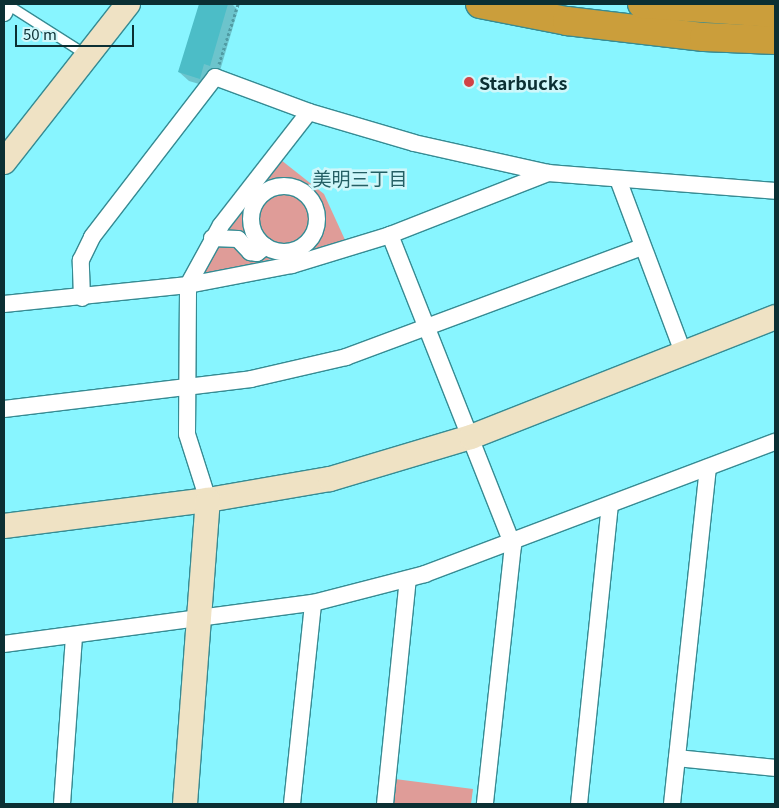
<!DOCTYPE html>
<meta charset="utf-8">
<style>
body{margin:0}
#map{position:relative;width:779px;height:808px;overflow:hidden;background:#88f5ff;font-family:Georgia,"Noto Sans JP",serif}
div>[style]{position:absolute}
.green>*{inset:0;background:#df9c98}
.shadow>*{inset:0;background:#0003}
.building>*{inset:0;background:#4cbdc7}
.path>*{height:3px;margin-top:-1.5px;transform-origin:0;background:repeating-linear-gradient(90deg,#509ca4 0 2.5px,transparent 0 5px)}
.roads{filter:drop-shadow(1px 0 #368b93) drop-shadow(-1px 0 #368b93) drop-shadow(0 1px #368b93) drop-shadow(0 -1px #368b93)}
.lane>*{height:9px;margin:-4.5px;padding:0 4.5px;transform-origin:4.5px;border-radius:4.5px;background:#fff}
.street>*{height:16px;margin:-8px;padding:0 8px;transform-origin:8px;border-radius:8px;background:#fff}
.street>.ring{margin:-8px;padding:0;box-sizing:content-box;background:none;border:16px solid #fff;border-radius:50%}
.secondary>*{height:24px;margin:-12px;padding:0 12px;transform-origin:12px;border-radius:12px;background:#efe2c4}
.highway>*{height:28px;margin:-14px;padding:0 14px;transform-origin:14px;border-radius:14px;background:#cb9e3b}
.dots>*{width:14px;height:14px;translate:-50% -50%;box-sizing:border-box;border:2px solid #cff7fa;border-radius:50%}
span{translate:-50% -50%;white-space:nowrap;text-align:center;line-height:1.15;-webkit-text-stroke:5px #cff7fa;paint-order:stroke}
.poi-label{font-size:18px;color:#0b2f33;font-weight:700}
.left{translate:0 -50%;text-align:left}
.neighbourhood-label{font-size:19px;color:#245f64}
.frame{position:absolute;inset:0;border:5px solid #0b2f33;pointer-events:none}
.scale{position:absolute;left:15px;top:25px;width:119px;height:22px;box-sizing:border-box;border:2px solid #0b2f33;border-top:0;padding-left:6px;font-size:15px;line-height:18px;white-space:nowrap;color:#0b2f33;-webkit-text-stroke:4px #cff7fa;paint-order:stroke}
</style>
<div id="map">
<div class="green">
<i style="clip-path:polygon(281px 160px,324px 194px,346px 242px,208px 274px,203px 269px,212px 249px)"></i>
<i style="clip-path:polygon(395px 779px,473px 789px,471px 804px,392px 804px)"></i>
</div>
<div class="shadow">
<i style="clip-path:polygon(200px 4px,232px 4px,238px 10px,219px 74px,209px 87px,189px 81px,179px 72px)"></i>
</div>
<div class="building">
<i style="clip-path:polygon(199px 4px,228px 4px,210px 66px,204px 64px,200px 79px,178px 72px)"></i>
</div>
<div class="path">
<i style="left:219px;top:64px;width:63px;rotate:-72.4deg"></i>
</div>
<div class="roads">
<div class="lane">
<i style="left:10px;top:6px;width:91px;rotate:32.5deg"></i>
</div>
<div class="street">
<i style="left:4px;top:13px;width:10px;rotate:-66deg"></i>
<i style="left:619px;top:182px;width:182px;rotate:69.4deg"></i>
<i class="ring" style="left:251px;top:186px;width:50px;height:50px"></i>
<i style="left:390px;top:235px;width:334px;rotate:68.4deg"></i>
<i style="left:513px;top:545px;width:261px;rotate:96.2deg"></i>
<i style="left:212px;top:238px;width:26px;rotate:2deg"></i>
<i style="left:238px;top:239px;width:18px;rotate:47deg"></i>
<i style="left:250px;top:252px;width:7px;rotate:8deg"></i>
<i style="left:257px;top:253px;width:11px;rotate:-38deg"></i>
<i style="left:82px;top:298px;width:38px;rotate:-92deg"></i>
<i style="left:81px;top:260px;width:25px;rotate:-64deg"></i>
<i style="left:92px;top:237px;width:202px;rotate:-52.4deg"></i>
<i style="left:215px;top:77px;width:100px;rotate:20.4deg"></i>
<i style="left:309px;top:112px;width:109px;rotate:16.4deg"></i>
<i style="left:414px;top:143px;width:137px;rotate:12.6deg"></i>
<i style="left:548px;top:173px;width:228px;rotate:4.5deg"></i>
<i style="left:4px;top:304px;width:185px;rotate:-5.9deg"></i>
<i style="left:188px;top:285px;width:106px;rotate:-10.9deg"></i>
<i style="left:292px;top:265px;width:102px;rotate:-17deg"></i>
<i style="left:390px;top:235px;width:170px;rotate:-21.4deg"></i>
<i style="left:4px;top:409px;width:249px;rotate:-6.9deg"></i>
<i style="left:251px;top:379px;width:98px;rotate:-13deg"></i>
<i style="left:346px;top:357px;width:315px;rotate:-20.4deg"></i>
<i style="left:208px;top:500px;width:69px;rotate:-107.7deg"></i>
<i style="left:187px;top:434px;width:149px;rotate:-89.6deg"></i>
<i style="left:188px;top:285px;width:68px;rotate:-61.2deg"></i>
<i style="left:221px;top:225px;width:143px;rotate:-52.1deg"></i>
<i style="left:4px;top:644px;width:312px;rotate:-7.6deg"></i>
<i style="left:313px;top:603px;width:116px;rotate:-14.5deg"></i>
<i style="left:425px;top:574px;width:374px;rotate:-20.7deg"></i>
<i style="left:677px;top:758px;width:99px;rotate:5.8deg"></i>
<i style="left:62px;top:804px;width:169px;rotate:-85.9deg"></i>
<i style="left:292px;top:804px;width:202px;rotate:-84deg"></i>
<i style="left:385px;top:804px;width:226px;rotate:-84.2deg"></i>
<i style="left:579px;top:804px;width:300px;rotate:-84.1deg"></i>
<i style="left:672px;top:804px;width:338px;rotate:-83.9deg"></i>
</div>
<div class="secondary">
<i style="left:4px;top:162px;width:201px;rotate:-51.9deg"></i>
<i style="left:4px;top:526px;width:206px;rotate:-7.3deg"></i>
<i style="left:208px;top:500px;width:124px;rotate:-9.8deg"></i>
<i style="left:330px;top:479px;width:147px;rotate:-16.6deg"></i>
<i style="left:471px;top:437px;width:327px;rotate:-21.5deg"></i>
<i style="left:185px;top:804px;width:305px;rotate:-85.7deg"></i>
</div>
<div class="highway">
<i style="left:480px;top:4px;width:89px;rotate:11.1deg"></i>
<i style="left:567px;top:21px;width:138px;rotate:6.7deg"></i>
<i style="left:704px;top:37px;width:71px;rotate:2.4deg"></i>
<i style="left:642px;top:4px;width:133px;rotate:3.9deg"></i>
</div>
</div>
<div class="dots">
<i style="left:469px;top:82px;background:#d14246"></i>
</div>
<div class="poi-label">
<span class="left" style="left:479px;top:82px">Starbucks</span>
</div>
<div class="neighbourhood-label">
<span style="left:360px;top:178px">美明三丁目</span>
</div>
<div class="frame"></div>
<div class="scale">50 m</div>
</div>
